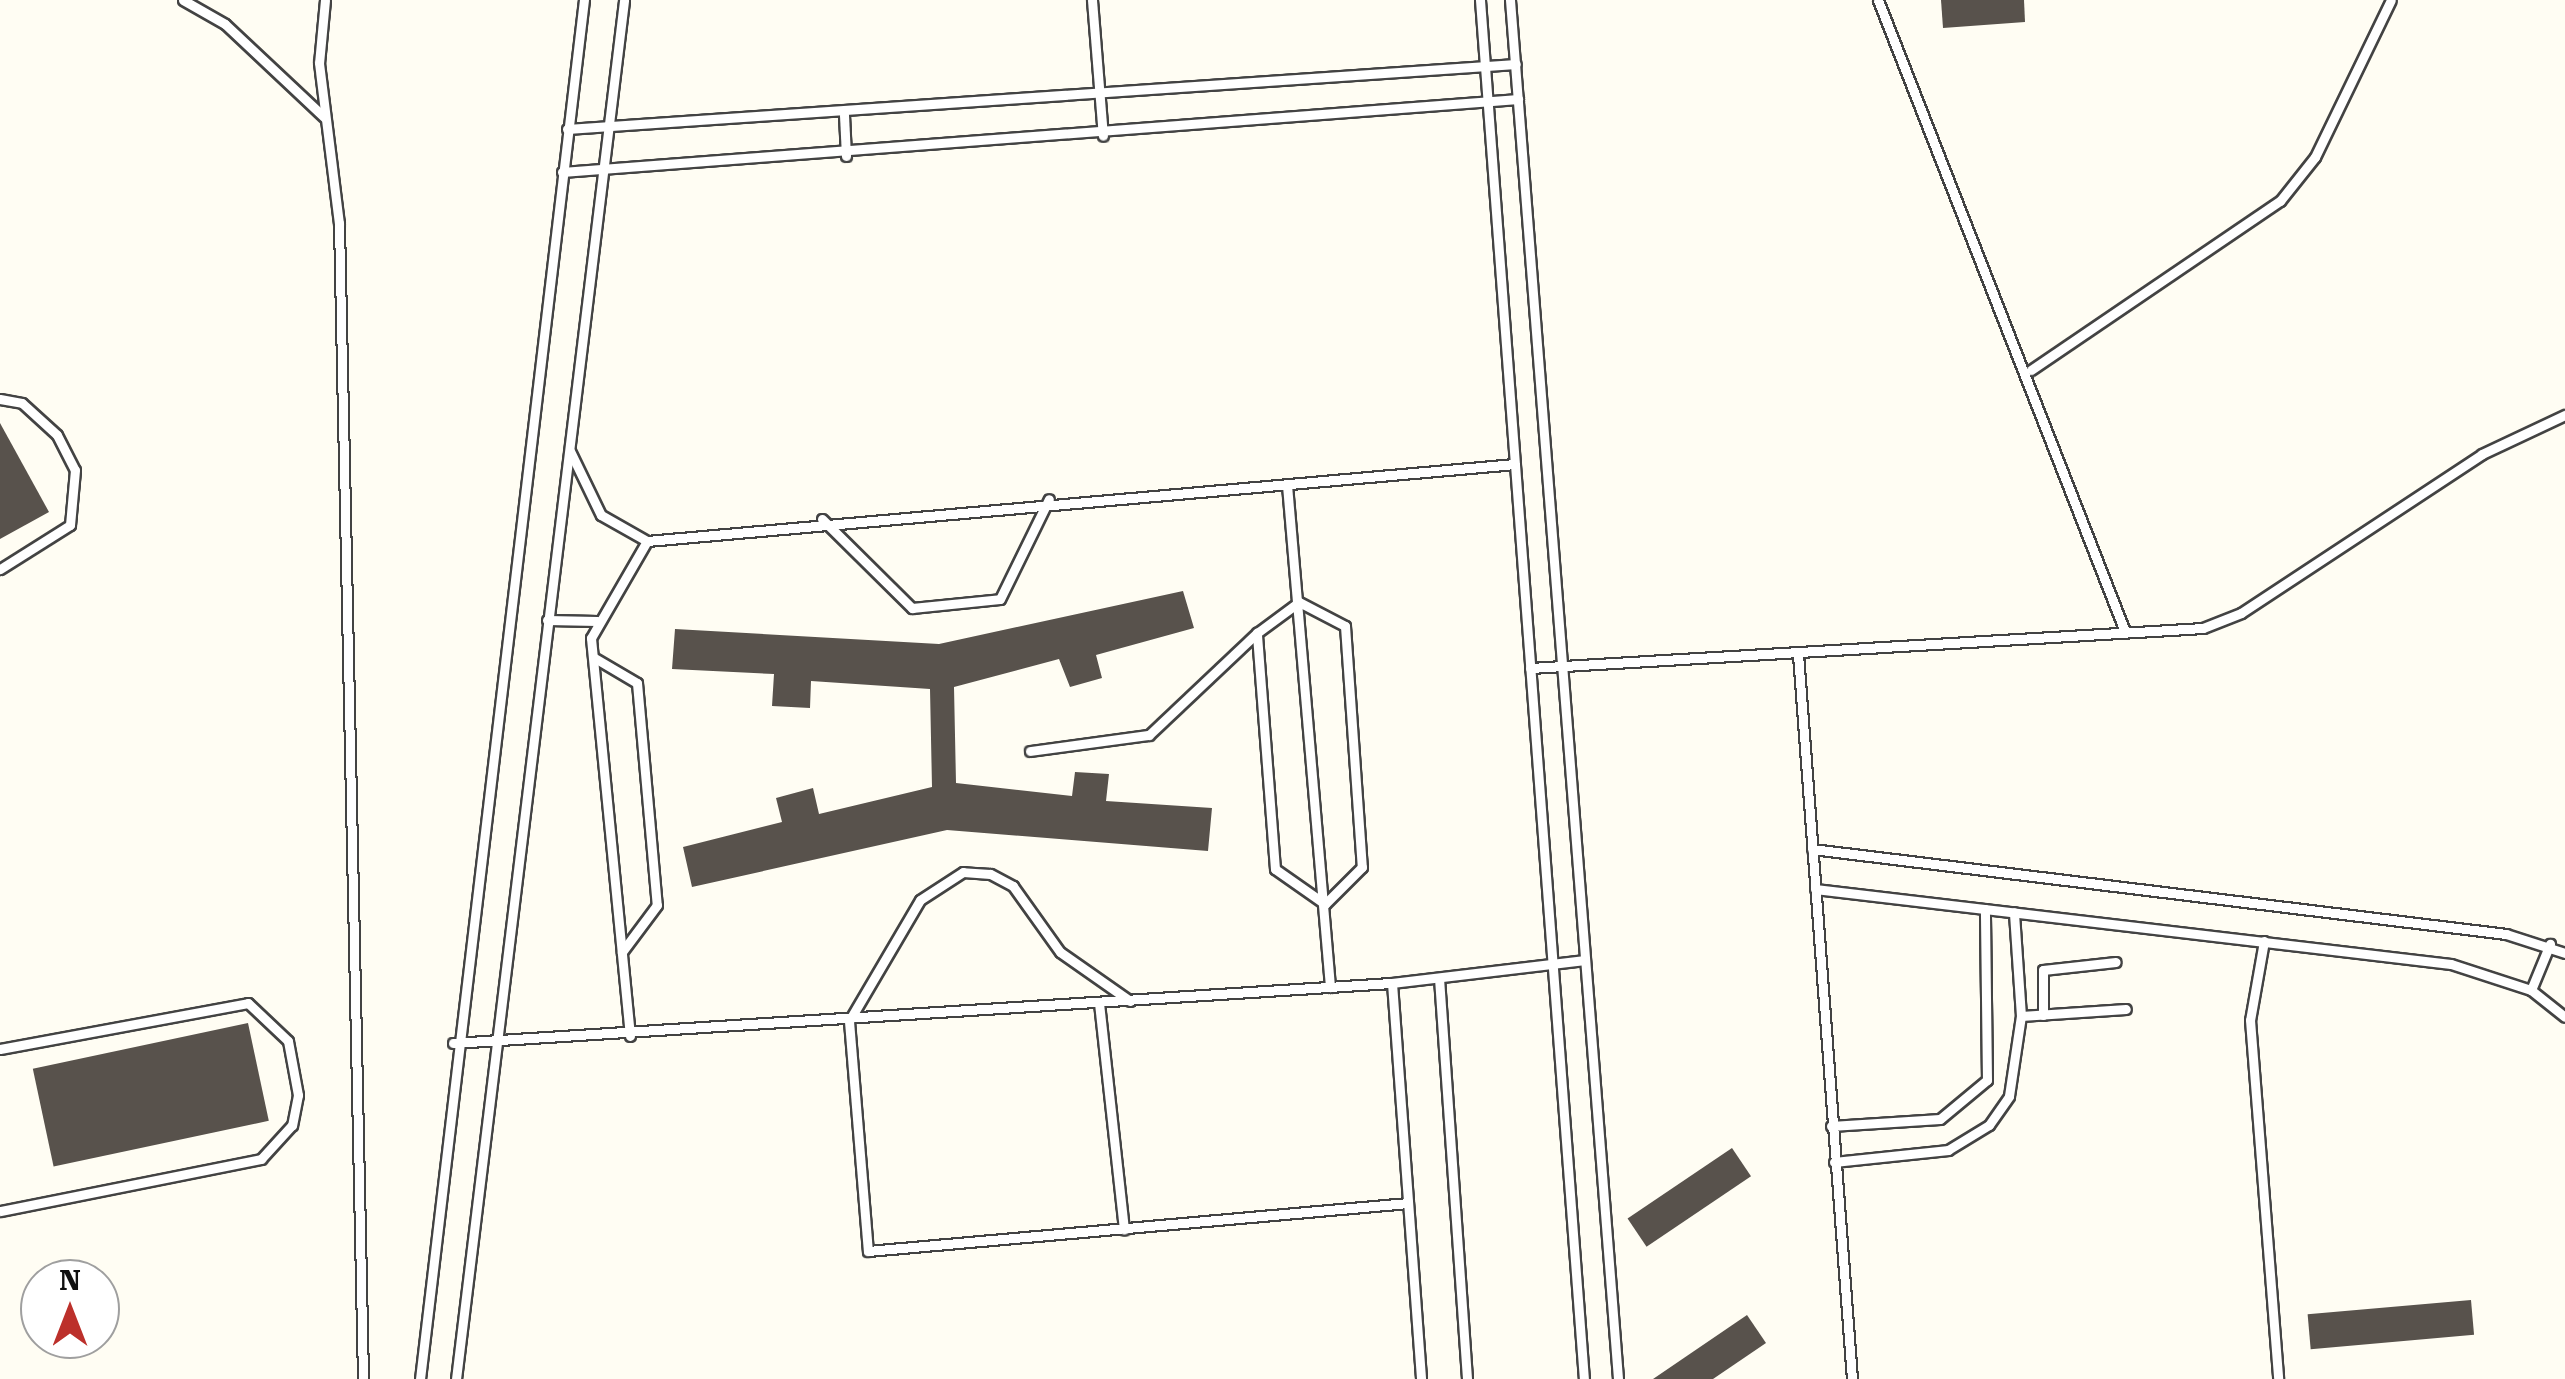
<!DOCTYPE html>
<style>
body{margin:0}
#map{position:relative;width:2565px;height:1379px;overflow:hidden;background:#fffdf3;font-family:"Roboto Serif",serif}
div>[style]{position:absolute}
.building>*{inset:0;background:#58524c;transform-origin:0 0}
.roads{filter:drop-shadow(2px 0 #434343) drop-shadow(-2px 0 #434343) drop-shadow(0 2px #434343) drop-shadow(0 -2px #434343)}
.service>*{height:9px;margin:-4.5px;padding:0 4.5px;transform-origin:4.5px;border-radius:4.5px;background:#fff}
span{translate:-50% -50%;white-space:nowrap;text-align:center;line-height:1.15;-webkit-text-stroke:10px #fff;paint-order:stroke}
.north{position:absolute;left:20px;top:1259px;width:100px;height:100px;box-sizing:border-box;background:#fff;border:2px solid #9f9f9f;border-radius:50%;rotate:0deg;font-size:28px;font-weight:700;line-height:40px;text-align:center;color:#101010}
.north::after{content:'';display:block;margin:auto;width:35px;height:45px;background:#bc302b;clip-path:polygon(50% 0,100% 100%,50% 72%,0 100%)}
</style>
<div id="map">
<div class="building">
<i style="clip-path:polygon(1941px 0,2024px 0,2025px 22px,1943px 28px)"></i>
<i style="clip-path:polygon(0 423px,49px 512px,0 539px)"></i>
<i style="clip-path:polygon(1183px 591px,1194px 628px,1096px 655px,1102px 678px,1070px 687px,1059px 659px,954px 687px,956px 783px,1072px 796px,1075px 772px,1109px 774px,1106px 801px,1212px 808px,1208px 851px,947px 830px,692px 887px,683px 847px,782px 822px,776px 798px,813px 788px,819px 814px,932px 787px,930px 689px,811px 681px,810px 708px,772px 706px,774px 674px,672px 669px,675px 629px,939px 644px)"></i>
<i style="left:248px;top:1023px;width:100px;height:220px;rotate:78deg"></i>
<i style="left:1732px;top:1148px;width:34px;height:126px;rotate:56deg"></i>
<i style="left:2471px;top:1300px;width:35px;height:164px;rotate:85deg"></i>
<i style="clip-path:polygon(1747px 1315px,1766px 1343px,1713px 1379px,1653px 1379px)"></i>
</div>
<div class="roads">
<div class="service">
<i style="left:183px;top:0;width:48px;rotate:29.7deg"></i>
<i style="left:225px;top:24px;width:136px;rotate:43.2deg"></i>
<i style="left:325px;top:0;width:63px;rotate:95.4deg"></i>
<i style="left:319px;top:63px;width:161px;rotate:82.9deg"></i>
<i style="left:339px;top:223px;width:1156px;rotate:88.81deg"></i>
<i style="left:1092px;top:0;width:136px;rotate:85.4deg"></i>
<i style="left:1480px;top:0;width:1383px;rotate:85.69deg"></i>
<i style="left:1510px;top:0;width:1383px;rotate:85.52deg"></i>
<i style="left:1878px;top:0;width:675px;rotate:68.64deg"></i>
<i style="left:844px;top:115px;width:41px;rotate:87.2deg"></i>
<i style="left:567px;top:129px;width:951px;rotate:-3.92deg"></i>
<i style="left:562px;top:172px;width:959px;rotate:-4.37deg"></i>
<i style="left:2031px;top:370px;width:301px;rotate:-34.2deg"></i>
<i style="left:2280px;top:201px;width:56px;rotate:-51.5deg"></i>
<i style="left:2315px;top:157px;width:174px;rotate:-64.2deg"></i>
<i style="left:0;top:399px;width:22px;rotate:10deg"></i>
<i style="left:22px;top:403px;width:47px;rotate:42.4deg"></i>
<i style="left:57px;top:435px;width:39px;rotate:63deg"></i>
<i style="left:75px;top:470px;width:55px;rotate:95.2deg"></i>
<i style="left:70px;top:525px;width:83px;rotate:147.8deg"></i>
<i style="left:570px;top:451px;width:71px;rotate:64.2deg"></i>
<i style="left:601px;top:515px;width:53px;rotate:29.5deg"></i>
<i style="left:647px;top:541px;width:871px;rotate:-5.07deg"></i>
<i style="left:1287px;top:485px;width:504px;rotate:85.1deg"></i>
<i style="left:822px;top:519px;width:127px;rotate:44.7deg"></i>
<i style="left:912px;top:608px;width:88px;rotate:-5.8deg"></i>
<i style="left:1000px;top:599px;width:111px;rotate:-63.9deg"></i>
<i style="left:1299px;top:602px;width:52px;rotate:27.6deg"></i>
<i style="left:1345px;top:626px;width:242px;rotate:86deg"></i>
<i style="left:1362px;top:867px;width:52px;rotate:135deg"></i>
<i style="left:1325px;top:904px;width:61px;rotate:-145deg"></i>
<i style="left:1275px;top:869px;width:237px;rotate:-94.4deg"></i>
<i style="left:1257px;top:633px;width:52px;rotate:-36.4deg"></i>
<i style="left:547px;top:620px;width:50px;rotate:1.1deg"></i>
<i style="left:1798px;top:654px;width:727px;rotate:85.74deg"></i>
<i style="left:593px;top:657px;width:51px;rotate:30.6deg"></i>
<i style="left:637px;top:683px;width:223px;rotate:84.9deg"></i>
<i style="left:657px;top:905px;width:59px;rotate:126.7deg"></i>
<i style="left:1530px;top:668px;width:674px;rotate:-3.4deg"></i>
<i style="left:2203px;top:628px;width:41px;rotate:-21.5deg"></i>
<i style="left:2241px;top:613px;width:289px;rotate:-33.4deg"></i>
<i style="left:2482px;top:454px;width:92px;rotate:-25.2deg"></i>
<i style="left:1030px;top:751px;width:120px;rotate:-7.7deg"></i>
<i style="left:1149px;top:735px;width:149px;rotate:-43.4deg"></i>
<i style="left:1812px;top:849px;width:699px;rotate:6.98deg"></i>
<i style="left:2506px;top:934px;width:62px;rotate:17.9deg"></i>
<i style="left:1815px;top:889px;width:640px;rotate:6.73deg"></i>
<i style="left:2451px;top:964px;width:84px;rotate:18deg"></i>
<i style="left:2531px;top:990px;width:43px;rotate:38.5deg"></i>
<i style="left:2264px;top:941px;width:80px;rotate:100deg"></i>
<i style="left:2250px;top:1020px;width:360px;rotate:85.5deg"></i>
<i style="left:1439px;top:978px;width:402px;rotate:86deg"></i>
<i style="left:1392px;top:983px;width:397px;rotate:85.8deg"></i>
<i style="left:2531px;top:990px;width:50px;rotate:-67.6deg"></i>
<i style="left:1130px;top:1001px;width:85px;rotate:-145deg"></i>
<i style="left:1060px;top:952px;width:81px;rotate:-125.5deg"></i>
<i style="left:1013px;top:886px;width:26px;rotate:-152deg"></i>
<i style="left:990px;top:874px;width:27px;rotate:-176deg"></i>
<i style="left:963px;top:872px;width:51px;rotate:146.9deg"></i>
<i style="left:920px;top:900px;width:140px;rotate:120.4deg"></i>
<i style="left:849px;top:1021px;width:231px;rotate:85.3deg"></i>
<i style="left:868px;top:1251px;width:542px;rotate:-5.08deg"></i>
<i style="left:1099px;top:1003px;width:228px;rotate:83.7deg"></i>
<i style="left:2043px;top:1015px;width:45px;rotate:-90deg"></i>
<i style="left:2043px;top:970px;width:73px;rotate:-6.3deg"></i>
<i style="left:2021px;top:1016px;width:105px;rotate:-3.8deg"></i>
<i style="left:630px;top:1036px;width:400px;rotate:-95.6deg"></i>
<i style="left:591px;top:638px;width:112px;rotate:-60deg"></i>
<i style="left:453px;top:1043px;width:941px;rotate:-3.66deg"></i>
<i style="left:1392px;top:983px;width:194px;rotate:-6.8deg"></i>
<i style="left:0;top:1049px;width:252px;rotate:-10.5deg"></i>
<i style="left:248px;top:1003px;width:55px;rotate:43.5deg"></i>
<i style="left:288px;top:1041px;width:55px;rotate:79.5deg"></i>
<i style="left:298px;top:1095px;width:31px;rotate:101deg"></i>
<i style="left:292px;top:1125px;width:46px;rotate:132.4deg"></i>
<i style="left:261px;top:1159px;width:266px;rotate:168.7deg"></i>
<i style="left:1831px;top:1126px;width:109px;rotate:-3.7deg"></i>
<i style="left:1940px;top:1119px;width:61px;rotate:-39.7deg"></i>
<i style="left:1987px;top:1080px;width:171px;rotate:-90.7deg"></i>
<i style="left:1834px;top:1162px;width:115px;rotate:-6deg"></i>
<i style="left:1948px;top:1150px;width:48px;rotate:-31.4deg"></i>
<i style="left:1989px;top:1125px;width:35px;rotate:-55deg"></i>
<i style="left:2009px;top:1096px;width:81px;rotate:-81.5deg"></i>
<i style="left:2021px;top:1016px;width:104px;rotate:-93.9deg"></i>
<i style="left:420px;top:1379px;width:1389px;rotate:-83.22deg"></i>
<i style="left:456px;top:1379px;width:1389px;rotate:-83.05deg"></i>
</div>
</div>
<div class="north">N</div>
</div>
